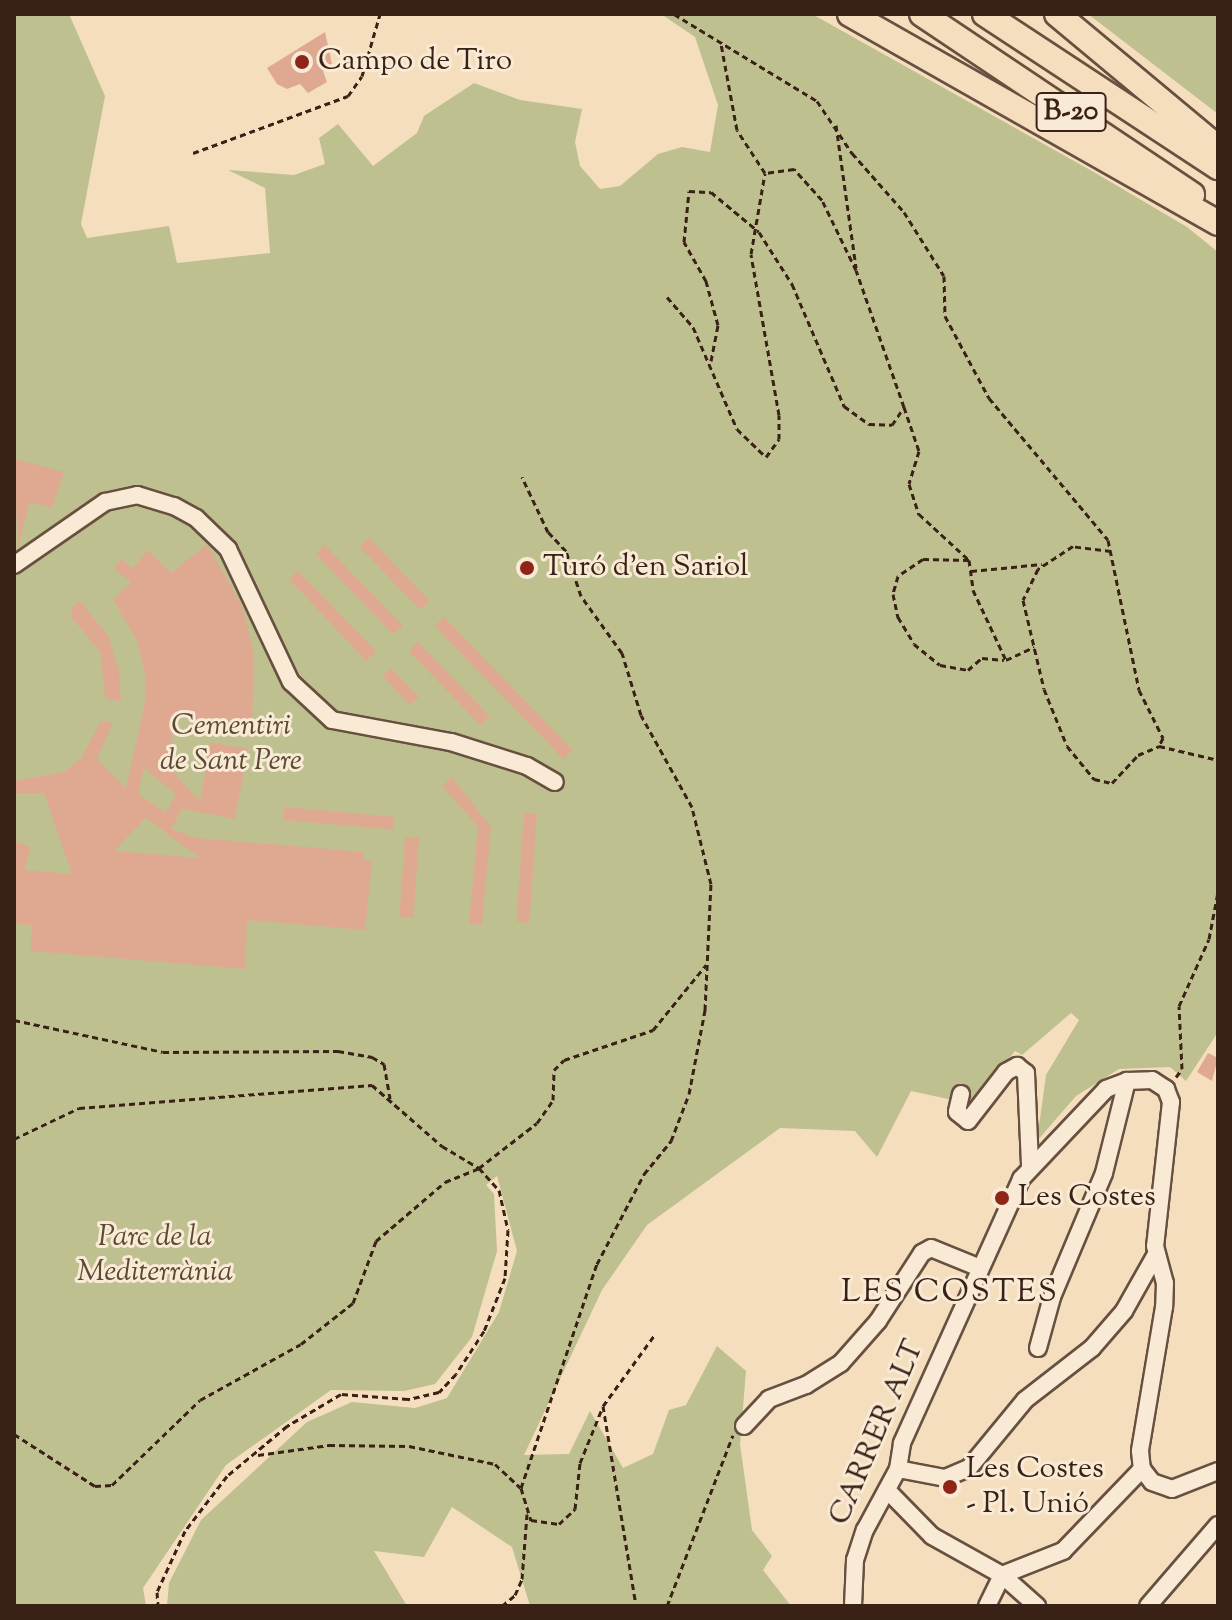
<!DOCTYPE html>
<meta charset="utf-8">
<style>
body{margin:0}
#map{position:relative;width:1232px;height:1620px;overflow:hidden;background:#f4debe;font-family:"Sorts Mill Goudy",serif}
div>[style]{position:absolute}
.green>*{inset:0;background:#bec08f}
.building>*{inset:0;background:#dfa991;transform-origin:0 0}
.path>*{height:3px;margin-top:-1.5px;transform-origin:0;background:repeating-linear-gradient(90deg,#3a2116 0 6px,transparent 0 10px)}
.roads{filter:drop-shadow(2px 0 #685040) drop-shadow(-2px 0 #685040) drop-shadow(0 2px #685040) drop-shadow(0 -2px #685040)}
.minor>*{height:16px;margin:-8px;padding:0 8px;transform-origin:8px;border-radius:8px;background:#f8ead5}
.highway>*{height:24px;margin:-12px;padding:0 12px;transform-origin:12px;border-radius:12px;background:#f4debe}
.dots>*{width:22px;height:22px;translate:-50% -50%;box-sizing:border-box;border:4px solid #f8ead5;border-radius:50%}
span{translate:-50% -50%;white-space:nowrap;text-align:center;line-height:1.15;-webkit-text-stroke:6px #f8ead5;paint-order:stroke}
.shield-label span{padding:2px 6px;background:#f8ead5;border:2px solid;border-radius:6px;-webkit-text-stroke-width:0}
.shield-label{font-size:28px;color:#3a2116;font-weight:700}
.poi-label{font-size:30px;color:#3a2116}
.left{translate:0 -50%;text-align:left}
.park-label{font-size:30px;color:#5b4934;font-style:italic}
.street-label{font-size:30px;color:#3a2116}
.neighbourhood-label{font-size:32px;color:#3a2116;letter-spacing:2px}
.frame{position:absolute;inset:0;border:16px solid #3a2116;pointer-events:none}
</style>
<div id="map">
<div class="green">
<i style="clip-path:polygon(14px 14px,69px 14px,105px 96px,81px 224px,87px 238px,169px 226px,177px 263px,270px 253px,265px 188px,228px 170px,294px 175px,325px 164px,319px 138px,338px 124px,373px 166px,417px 133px,424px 116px,474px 83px,520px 100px,582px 109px,575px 142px,580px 166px,600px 189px,620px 186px,658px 154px,682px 147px,710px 152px,718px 105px,695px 37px,661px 14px,812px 14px,1092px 171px,1187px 227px,1218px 252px,1218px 1032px,1186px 1081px,1170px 1067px,1119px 1069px,1076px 1096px,1037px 1141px,1046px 1075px,1079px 1020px,1071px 1013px,1022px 1055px,1015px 1051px,971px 1104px,911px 1091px,877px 1157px,855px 1131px,780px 1128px,647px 1225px,602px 1290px,524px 1455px,569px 1454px,590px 1411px,623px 1468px,653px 1454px,669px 1410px,686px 1405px,717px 1346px,746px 1371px,740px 1444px,752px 1530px,772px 1556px,763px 1570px,791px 1606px,530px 1606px,512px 1547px,452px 1507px,424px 1557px,374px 1551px,407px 1606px,167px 1606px,169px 1583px,201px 1520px,307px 1422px,352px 1402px,415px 1408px,447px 1398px,499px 1312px,517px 1251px,497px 1176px,486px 1185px,494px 1194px,497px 1251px,472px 1337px,435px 1384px,404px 1391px,331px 1390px,226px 1465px,143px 1588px,146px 1606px,14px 1606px)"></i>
<i style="clip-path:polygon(1088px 14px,1218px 14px,1218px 114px)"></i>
</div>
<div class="building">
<i style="clip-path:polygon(325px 32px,332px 64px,323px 71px,327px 82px,308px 93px,300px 84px,287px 89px,277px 84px,267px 68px)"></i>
<i style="clip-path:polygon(14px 459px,64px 472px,52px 508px,30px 502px,18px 547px)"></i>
<i style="left:369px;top:538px;width:87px;height:13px;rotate:46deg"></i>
<i style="clip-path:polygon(evenodd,207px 544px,242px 606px,254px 654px,252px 727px,175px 716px,169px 768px,200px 801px,211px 742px,248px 749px,235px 819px,182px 809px,171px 829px,197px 838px,364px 852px,363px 860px,372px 862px,365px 930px,247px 920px,245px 969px,31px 951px,32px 925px,14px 924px,14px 841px,31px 847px,24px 870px,72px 874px,44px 793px,14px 793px,14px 781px,63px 772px,81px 759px,101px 721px,113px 723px,97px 759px,126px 788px,145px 703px,145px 674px,137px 640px,113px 600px,131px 582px,114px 569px,121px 559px,133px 568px,148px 550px,171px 573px,207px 544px,144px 768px,176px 794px,166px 813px,138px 794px,144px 768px,207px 544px,146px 818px,158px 827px,200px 858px,114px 851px,146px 818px)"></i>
<i style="left:325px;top:545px;width:112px;height:13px;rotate:46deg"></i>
<i style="clip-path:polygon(298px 571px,376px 651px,366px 661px,289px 579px)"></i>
<i style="clip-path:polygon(80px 601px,108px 635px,119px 671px,121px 702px,105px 698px,100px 652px,72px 618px,72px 607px)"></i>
<i style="left:444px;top:617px;width:185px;height:13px;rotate:46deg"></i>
<i style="left:418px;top:642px;width:103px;height:13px;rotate:46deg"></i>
<i style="left:391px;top:668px;width:40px;height:12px;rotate:46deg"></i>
<i style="clip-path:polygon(452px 777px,491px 827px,482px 925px,469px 924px,478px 827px,442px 786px)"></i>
<i style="left:284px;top:807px;width:111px;height:13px;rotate:5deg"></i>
<i style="left:524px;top:813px;width:13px;height:109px;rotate:4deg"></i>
<i style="left:405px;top:837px;width:14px;height:80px;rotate:4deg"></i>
<i style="clip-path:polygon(1208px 1053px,1218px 1058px,1212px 1081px,1197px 1072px)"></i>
</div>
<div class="path">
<i style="left:674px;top:14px;width:167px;rotate:31.3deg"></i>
<i style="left:817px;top:101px;width:63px;rotate:56.1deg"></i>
<i style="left:852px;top:153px;width:79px;rotate:48.6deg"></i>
<i style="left:904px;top:212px;width:75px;rotate:58deg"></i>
<i style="left:944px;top:276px;width:40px;rotate:88.6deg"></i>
<i style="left:945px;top:316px;width:93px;rotate:61.8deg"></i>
<i style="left:989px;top:398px;width:185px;rotate:50deg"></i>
<i style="left:1108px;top:540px;width:153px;rotate:78.3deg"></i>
<i style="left:1139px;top:690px;width:54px;rotate:63.4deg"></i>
<i style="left:1163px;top:738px;width:9px;rotate:117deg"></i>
<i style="left:836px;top:125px;width:144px;rotate:82deg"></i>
<i style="left:193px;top:153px;width:165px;rotate:-20.2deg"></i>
<i style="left:348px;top:96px;width:24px;rotate:-55deg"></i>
<i style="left:362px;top:76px;width:65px;rotate:-73.8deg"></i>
<i style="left:667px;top:297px;width:40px;rotate:49deg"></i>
<i style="left:693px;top:327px;width:111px;rotate:66.7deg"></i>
<i style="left:737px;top:429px;width:40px;rotate:44deg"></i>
<i style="left:766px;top:457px;width:22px;rotate:-54deg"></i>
<i style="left:779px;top:439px;width:24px;rotate:-90deg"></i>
<i style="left:779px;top:415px;width:163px;rotate:-99.9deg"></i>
<i style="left:751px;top:254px;width:82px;rotate:-80.2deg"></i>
<i style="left:711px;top:361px;width:37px;rotate:-79deg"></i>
<i style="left:718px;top:325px;width:46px;rotate:-105.3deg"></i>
<i style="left:706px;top:281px;width:45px;rotate:-119.4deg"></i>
<i style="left:684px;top:242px;width:51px;rotate:-84.4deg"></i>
<i style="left:689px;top:191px;width:22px;rotate:3deg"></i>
<i style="left:711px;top:192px;width:62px;rotate:39.8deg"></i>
<i style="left:759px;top:232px;width:62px;rotate:57.6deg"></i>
<i style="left:792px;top:284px;width:133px;rotate:66.9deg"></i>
<i style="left:844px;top:406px;width:31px;rotate:36deg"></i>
<i style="left:869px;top:424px;width:23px;rotate:2deg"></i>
<i style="left:892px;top:425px;width:22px;rotate:-56deg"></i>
<i style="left:904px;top:407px;width:145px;rotate:-109.3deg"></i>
<i style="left:856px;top:270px;width:78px;rotate:-115.9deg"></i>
<i style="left:822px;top:200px;width:42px;rotate:-132.1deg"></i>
<i style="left:794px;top:169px;width:29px;rotate:172deg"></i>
<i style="left:765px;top:173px;width:51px;rotate:-123.1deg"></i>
<i style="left:737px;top:130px;width:87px;rotate:-100.5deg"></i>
<i style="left:904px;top:407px;width:46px;rotate:71.2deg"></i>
<i style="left:919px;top:451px;width:34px;rotate:107deg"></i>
<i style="left:909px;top:484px;width:32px;rotate:72deg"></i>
<i style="left:919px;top:514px;width:68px;rotate:42.6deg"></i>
<i style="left:969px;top:560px;width:30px;rotate:82deg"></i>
<i style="left:973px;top:590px;width:77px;rotate:64.8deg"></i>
<i style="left:1006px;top:660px;width:31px;rotate:-25deg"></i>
<i style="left:1111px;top:551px;width:38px;rotate:-173deg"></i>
<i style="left:1073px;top:546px;width:42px;rotate:146.7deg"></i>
<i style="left:1038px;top:569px;width:34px;rotate:116deg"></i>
<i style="left:1023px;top:600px;width:91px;rotate:76.7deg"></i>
<i style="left:1044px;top:689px;width:61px;rotate:68deg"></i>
<i style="left:1067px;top:746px;width:43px;rotate:50.7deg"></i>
<i style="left:1094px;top:779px;width:18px;rotate:13deg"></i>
<i style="left:1112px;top:783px;width:38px;rotate:-47deg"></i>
<i style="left:1138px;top:755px;width:23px;rotate:-23deg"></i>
<i style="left:1159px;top:746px;width:61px;rotate:13.3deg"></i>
<i style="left:969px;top:560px;width:46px;rotate:-178.8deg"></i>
<i style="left:923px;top:559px;width:30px;rotate:146deg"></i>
<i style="left:898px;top:576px;width:19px;rotate:106deg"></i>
<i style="left:893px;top:594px;width:24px;rotate:78deg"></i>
<i style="left:898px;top:617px;width:31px;rotate:59deg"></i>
<i style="left:914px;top:644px;width:33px;rotate:39deg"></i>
<i style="left:940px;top:665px;width:28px;rotate:10deg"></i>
<i style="left:968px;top:670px;width:18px;rotate:-41deg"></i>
<i style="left:982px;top:658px;width:22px;rotate:5deg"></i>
<i style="left:971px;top:571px;width:71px;rotate:-5.6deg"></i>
<i style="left:14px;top:1020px;width:152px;rotate:12.1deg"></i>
<i style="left:163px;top:1052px;width:175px;rotate:-0.3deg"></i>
<i style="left:338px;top:1051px;width:35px;rotate:10deg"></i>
<i style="left:372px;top:1057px;width:14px;rotate:30deg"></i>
<i style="left:384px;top:1064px;width:35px;rotate:80deg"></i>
<i style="left:1176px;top:1077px;width:10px;rotate:-53deg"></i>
<i style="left:1182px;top:1069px;width:63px;rotate:-92.7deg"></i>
<i style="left:1179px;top:1006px;width:73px;rotate:-65.9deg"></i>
<i style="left:1209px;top:939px;width:48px;rotate:-79.2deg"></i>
<i style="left:14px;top:1139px;width:72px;rotate:-25.5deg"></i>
<i style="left:79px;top:1108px;width:294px;rotate:-4.5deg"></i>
<i style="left:372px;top:1085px;width:93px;rotate:41.1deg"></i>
<i style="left:442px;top:1146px;width:43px;rotate:30.7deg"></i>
<i style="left:479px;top:1168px;width:30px;rotate:48deg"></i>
<i style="left:499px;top:1190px;width:41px;rotate:77.3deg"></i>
<i style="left:508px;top:1230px;width:48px;rotate:93.6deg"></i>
<i style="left:505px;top:1278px;width:57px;rotate:111.6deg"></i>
<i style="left:484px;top:1331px;width:51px;rotate:123.1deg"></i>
<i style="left:456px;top:1374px;width:25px;rotate:133deg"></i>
<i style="left:439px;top:1392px;width:32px;rotate:167deg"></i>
<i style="left:408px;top:1399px;width:67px;rotate:-175.7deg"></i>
<i style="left:341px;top:1394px;width:63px;rotate:149.3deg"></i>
<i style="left:287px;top:1426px;width:78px;rotate:140.2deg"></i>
<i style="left:227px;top:1476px;width:69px;rotate:127.4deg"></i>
<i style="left:185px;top:1531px;width:67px;rotate:114.7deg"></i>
<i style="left:157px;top:1592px;width:14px;rotate:86deg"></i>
<i style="left:603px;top:1406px;width:203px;rotate:80.6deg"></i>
<i style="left:14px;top:1434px;width:96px;rotate:32.7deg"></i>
<i style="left:95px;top:1486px;width:17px;rotate:-3deg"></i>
<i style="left:112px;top:1485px;width:122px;rotate:-44deg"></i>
<i style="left:200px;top:1400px;width:115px;rotate:-29deg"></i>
<i style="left:301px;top:1344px;width:66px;rotate:-38.3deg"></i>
<i style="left:353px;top:1303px;width:66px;rotate:-69.6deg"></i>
<i style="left:376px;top:1241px;width:91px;rotate:-40.5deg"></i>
<i style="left:445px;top:1182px;width:37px;rotate:-22deg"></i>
<i style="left:479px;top:1168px;width:73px;rotate:-37.8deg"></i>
<i style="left:537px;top:1123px;width:28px;rotate:-55deg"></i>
<i style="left:553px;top:1100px;width:30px;rotate:-88deg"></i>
<i style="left:554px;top:1070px;width:14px;rotate:-45deg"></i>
<i style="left:564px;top:1060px;width:94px;rotate:-18.6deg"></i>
<i style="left:653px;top:1030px;width:84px;rotate:-50.8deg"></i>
<i style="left:258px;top:1455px;width:72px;rotate:-8deg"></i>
<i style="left:329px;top:1445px;width:80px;rotate:0.7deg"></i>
<i style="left:409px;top:1446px;width:88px;rotate:11.8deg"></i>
<i style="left:495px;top:1464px;width:35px;rotate:43deg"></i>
<i style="left:521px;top:1488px;width:34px;rotate:73deg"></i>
<i style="left:531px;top:1520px;width:28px;rotate:8deg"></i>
<i style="left:559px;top:1524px;width:22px;rotate:-43deg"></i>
<i style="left:575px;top:1509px;width:46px;rotate:-83.8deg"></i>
<i style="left:580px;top:1463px;width:61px;rotate:-68deg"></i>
<i style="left:603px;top:1406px;width:90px;rotate:-54deg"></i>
<i style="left:521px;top:1488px;width:237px;rotate:-71.3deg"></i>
<i style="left:597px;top:1264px;width:102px;rotate:-62.4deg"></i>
<i style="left:644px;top:1174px;width:43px;rotate:-50.7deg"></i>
<i style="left:671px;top:1141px;width:50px;rotate:-69deg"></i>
<i style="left:689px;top:1094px;width:86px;rotate:-79.2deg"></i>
<i style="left:705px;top:1010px;width:126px;rotate:-87.3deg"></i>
<i style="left:711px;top:884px;width:79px;rotate:-103.9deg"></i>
<i style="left:692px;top:807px;width:105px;rotate:-119deg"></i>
<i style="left:641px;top:715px;width:65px;rotate:-107deg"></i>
<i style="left:622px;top:653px;width:70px;rotate:-125.7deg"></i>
<i style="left:581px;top:596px;width:47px;rotate:-108.4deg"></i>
<i style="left:566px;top:551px;width:26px;rotate:-133deg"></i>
<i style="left:548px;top:532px;width:61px;rotate:-115.3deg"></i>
<i style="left:502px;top:1606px;width:17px;rotate:-40deg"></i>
<i style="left:515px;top:1595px;width:17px;rotate:-66deg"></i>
<i style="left:522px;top:1579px;width:65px;rotate:-85.6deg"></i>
<i style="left:667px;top:1606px;width:183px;rotate:-68.9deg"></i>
</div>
<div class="roads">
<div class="minor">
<i style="left:14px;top:565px;width:111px;rotate:-34.7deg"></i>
<i style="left:105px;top:502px;width:33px;rotate:-12deg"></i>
<i style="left:137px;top:495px;width:39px;rotate:17deg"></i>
<i style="left:174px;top:506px;width:25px;rotate:29deg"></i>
<i style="left:196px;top:518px;width:45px;rotate:44.1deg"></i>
<i style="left:228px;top:549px;width:147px;rotate:64.7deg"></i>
<i style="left:291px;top:682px;width:56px;rotate:42.8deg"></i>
<i style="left:332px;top:720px;width:121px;rotate:10.5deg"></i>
<i style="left:451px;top:742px;width:80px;rotate:17.5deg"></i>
<i style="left:527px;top:766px;width:32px;rotate:30deg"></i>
<i style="left:961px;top:1094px;width:18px;rotate:103deg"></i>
<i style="left:957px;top:1112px;width:14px;rotate:39deg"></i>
<i style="left:968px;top:1121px;width:62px;rotate:-52.2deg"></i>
<i style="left:1006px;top:1072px;width:13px;rotate:-29deg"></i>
<i style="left:1017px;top:1066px;width:11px;rotate:38deg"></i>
<i style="left:1026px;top:1073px;width:93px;rotate:87.5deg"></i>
<i style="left:1038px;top:1348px;width:53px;rotate:-74.6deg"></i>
<i style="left:1052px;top:1297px;width:134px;rotate:-67.2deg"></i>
<i style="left:1104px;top:1173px;width:95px;rotate:-76deg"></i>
<i style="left:744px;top:1426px;width:37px;rotate:-47deg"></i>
<i style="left:769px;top:1399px;width:40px;rotate:-21deg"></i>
<i style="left:806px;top:1385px;width:41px;rotate:-32.2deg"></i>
<i style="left:841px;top:1363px;width:56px;rotate:-48.6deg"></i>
<i style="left:878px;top:1321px;width:81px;rotate:-57.1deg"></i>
<i style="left:922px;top:1253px;width:10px;rotate:-29deg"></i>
<i style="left:931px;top:1248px;width:53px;rotate:22.2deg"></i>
<i style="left:898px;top:1469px;width:48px;rotate:10.8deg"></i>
<i style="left:945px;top:1478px;width:26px;rotate:-23deg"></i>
<i style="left:969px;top:1468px;width:88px;rotate:-50.5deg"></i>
<i style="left:1025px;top:1400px;width:85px;rotate:-37.8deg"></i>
<i style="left:1092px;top:1348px;width:49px;rotate:-49.1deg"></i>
<i style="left:1124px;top:1311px;width:63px;rotate:-60.6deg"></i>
<i style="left:887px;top:1490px;width:64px;rotate:45.6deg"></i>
<i style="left:932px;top:1536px;width:80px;rotate:29.1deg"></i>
<i style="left:1002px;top:1575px;width:47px;rotate:41.5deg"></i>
<i style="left:853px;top:1606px;width:46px;rotate:-87.5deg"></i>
<i style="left:855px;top:1560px;width:32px;rotate:-72deg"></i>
<i style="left:865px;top:1530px;width:69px;rotate:-61.6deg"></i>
<i style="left:898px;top:1469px;width:26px;rotate:-81deg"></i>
<i style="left:902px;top:1443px;width:290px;rotate:-65.7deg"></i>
<i style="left:1021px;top:1179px;width:124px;rotate:-46.6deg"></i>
<i style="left:1106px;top:1089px;width:22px;rotate:-21deg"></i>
<i style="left:1127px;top:1081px;width:25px;rotate:-2deg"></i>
<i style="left:1152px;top:1080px;width:17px;rotate:33deg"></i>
<i style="left:1166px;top:1089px;width:14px;rotate:69deg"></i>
<i style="left:1171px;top:1102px;width:145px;rotate:96.3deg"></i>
<i style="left:1155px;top:1246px;width:38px;rotate:75deg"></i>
<i style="left:1165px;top:1283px;width:24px;rotate:92deg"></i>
<i style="left:1164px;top:1307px;width:146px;rotate:99.5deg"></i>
<i style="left:1140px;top:1451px;width:18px;rotate:84deg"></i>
<i style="left:1142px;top:1469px;width:16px;rotate:52deg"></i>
<i style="left:1152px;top:1482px;width:21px;rotate:19deg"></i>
<i style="left:1172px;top:1489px;width:49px;rotate:-21.4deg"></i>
<i style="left:987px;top:1606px;width:34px;rotate:-64deg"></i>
<i style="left:1002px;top:1575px;width:66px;rotate:-21.5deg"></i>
<i style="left:1063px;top:1551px;width:114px;rotate:-46.1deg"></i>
<i style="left:1148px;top:1606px;width:107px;rotate:-49.2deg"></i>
</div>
<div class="highway">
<i style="left:850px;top:14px;width:423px;rotate:29.6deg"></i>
<i style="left:922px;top:14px;width:325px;rotate:33.8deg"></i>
<i style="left:985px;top:14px;width:279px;rotate:33.3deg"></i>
<i style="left:1057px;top:14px;width:209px;rotate:39.8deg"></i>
</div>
</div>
<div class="dots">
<i style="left:302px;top:62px;background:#8f2418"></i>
<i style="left:527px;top:568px;background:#8f2418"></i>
<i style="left:1002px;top:1198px;background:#8f2418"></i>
<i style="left:950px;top:1487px;background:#8f2418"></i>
</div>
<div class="shield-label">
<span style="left:1071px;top:112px">B-20</span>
</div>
<div class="poi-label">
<span class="left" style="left:318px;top:62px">Campo de Tiro</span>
<span class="left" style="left:543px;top:568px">Turó d'en Sariol</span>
<span class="left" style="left:1018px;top:1198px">Les Costes</span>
<span class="left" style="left:966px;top:1487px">Les Costes<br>- Pl. Unió</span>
</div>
<div class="park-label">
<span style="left:231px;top:744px">Cementiri<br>de Sant Pere</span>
<span style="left:155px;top:1255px">Parc de la<br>Mediterrània</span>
</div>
<div class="street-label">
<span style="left:878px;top:1433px;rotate:-67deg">CARRER ALT</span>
</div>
<div class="neighbourhood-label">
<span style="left:950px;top:1293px">LES COSTES</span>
</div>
<div class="frame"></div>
</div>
